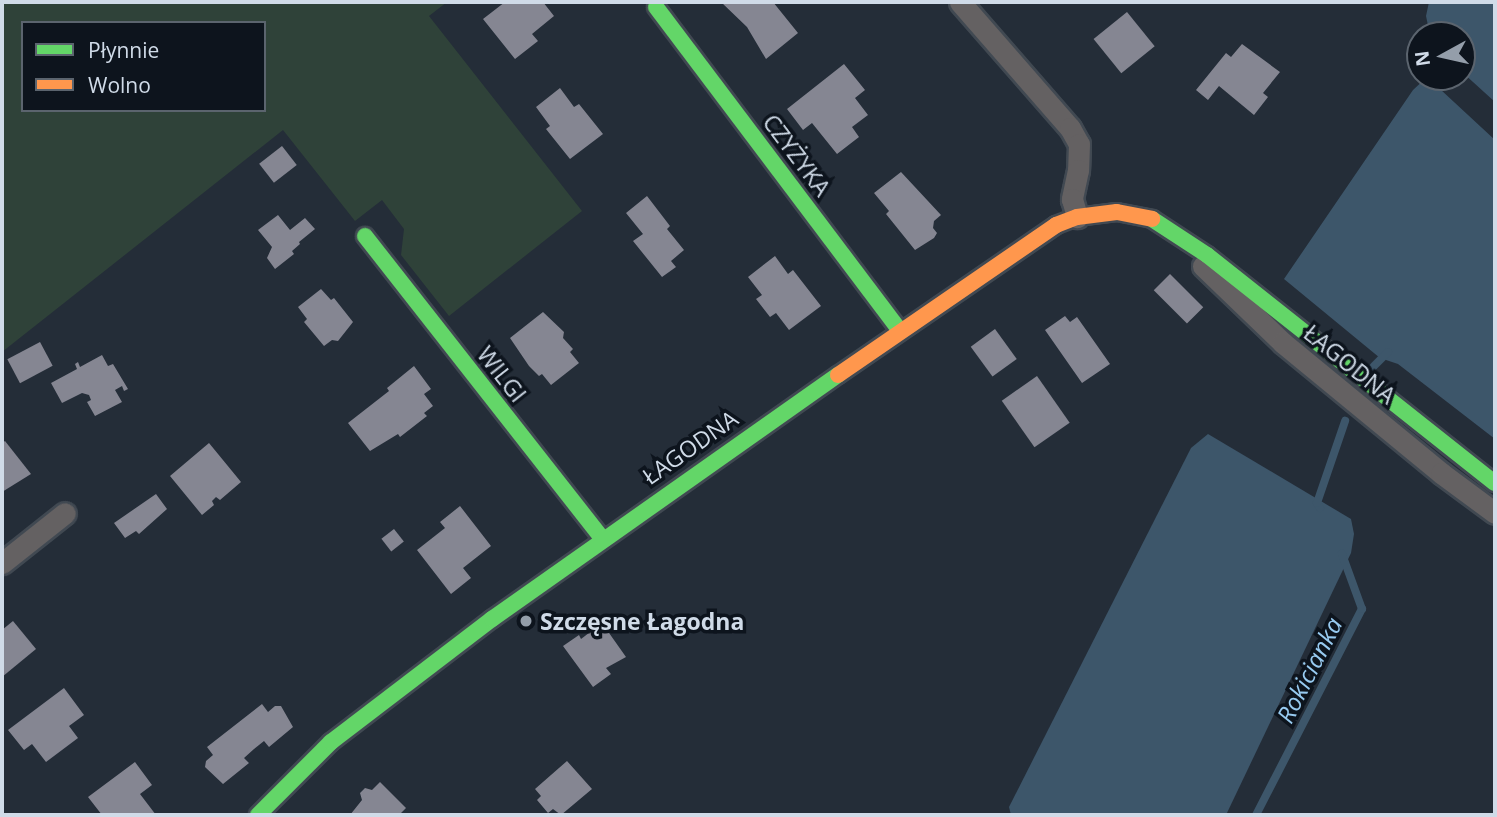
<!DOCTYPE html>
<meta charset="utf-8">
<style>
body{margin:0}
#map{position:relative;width:1497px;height:817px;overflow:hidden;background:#242d38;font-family:"Open Sans",sans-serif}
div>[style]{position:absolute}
.green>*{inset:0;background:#2f4239}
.water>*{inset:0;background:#3d566a}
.stream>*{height:8px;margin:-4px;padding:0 4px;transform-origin:4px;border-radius:4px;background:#3d566a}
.building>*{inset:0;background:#858692;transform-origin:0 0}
.roads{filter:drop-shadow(2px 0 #414952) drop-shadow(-2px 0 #414952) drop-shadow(0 2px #414952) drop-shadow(0 -2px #414952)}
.street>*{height:21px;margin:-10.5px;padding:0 10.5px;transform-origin:10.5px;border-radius:10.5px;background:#646162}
.fast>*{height:16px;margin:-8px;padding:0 8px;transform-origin:8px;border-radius:8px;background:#63d668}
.slow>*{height:16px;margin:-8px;padding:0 8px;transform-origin:8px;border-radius:8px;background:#ff974d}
.dots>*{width:19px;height:19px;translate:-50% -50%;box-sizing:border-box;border:4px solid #0d141d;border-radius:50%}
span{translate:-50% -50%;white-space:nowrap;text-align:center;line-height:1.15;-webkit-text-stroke:7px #0d141d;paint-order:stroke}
.street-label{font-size:23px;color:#d0dbe8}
.poi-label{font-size:23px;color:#d0dbe8;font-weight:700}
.left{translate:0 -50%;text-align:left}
.water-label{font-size:24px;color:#97caf0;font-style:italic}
.frame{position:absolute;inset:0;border:4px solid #d0dbe8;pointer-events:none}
.legend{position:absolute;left:21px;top:21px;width:245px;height:91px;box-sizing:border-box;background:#0d141d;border:2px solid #5b646e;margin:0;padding:9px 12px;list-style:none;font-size:21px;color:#d0dbe8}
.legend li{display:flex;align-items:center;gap:14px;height:35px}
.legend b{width:35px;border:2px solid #5b646e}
.north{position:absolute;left:1406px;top:21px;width:70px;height:70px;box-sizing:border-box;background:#0d141d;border:2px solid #5b646e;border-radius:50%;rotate:262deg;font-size:19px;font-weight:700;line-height:28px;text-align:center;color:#d0dbe8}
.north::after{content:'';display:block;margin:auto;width:24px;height:32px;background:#949eaa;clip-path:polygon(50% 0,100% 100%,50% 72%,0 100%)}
</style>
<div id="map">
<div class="green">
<i style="clip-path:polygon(evenodd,2px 2px,447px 2px,429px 16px,582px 211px,449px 316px,401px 255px,404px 229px,382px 200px,355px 221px,283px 130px,2px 352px,2px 2px,23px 23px,264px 23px,264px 110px,23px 110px,23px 23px)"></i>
</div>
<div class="water">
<i style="clip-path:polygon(1429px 2px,1495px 2px,1495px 102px,1462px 72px,1462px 35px,1430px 35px,1426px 16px)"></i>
<i style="clip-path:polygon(1427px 77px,1495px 140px,1495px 439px,1398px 364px,1380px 358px,1284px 279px,1413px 90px)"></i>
<i style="clip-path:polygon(1208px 434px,1351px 519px,1354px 534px,1351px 553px,1226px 815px,1011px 815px,1009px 807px,1191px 448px)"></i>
</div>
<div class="stream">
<i style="left:1373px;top:367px;width:21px;rotate:-45deg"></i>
<i style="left:1320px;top:508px;width:6px;rotate:-121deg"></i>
<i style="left:1317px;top:503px;width:87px;rotate:-71.1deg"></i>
<i style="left:1256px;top:815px;width:232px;rotate:-62.8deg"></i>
<i style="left:1362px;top:609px;width:59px;rotate:-110deg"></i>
</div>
<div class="building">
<i style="clip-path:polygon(505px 2px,543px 2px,554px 16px,532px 34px,538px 41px,515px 59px,483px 19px)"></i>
<i style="clip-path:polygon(721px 2px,773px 2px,798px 33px,766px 59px,747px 27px)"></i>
<i style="left:1127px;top:12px;width:44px;height:43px;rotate:51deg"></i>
<i style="clip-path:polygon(1242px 44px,1280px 72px,1263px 93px,1268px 97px,1254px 115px,1219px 86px,1208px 100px,1196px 90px,1226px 53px,1231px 57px)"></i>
<i style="clip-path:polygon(844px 64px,865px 90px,855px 98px,868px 115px,852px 127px,859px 137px,837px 154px,812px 123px,803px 130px,787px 109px)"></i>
<i style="clip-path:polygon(560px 88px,574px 107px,579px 104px,603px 134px,570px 159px,546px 129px,550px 126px,536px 107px)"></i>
<i style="left:282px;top:146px;width:24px;height:29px;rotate:52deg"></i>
<i style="clip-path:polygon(901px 172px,941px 215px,934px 221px,933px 228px,937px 233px,934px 238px,915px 250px,886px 214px,889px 211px,874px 193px)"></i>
<i style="clip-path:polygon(647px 196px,670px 226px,667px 229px,684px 250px,671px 261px,676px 267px,662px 277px,633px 241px,643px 234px,626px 213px)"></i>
<i style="clip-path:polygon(278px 215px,290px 230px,305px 218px,315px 229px,299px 242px,300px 244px,292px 251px,294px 254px,275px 269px,267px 258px,272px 247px,258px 230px)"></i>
<i style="clip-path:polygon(775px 256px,788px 274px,793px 270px,821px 306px,789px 330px,776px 313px,770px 317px,756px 299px,762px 295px,748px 277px)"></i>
<i style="left:1170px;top:274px;width:47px;height:23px;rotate:45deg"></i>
<i style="clip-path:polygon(321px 289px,331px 300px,334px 298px,353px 322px,338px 341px,332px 340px,324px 346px,304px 322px,307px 319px,298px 307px)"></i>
<i style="clip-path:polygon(543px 312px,564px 332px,563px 338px,573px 349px,570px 352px,579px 363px,551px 385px,542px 374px,539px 376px,529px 366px,510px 338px)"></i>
<i style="clip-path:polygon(1065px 316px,1070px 322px,1077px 317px,1110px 364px,1082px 383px,1045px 330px)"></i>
<i style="left:995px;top:329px;width:37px;height:30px;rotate:54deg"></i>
<i style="left:40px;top:342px;width:27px;height:37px;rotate:62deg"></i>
<i style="clip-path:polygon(102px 355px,108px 366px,113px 364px,128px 389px,124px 391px,122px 386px,115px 390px,122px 402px,95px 416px,87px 402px,91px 400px,89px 395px,82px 393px,62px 403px,51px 383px,77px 369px,75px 364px,78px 362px,80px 367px)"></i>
<i style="clip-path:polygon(414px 366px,431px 389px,424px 394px,433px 406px,424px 413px,427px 416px,400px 437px,398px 434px,370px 451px,348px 423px,389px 391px,387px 388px)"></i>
<i style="left:1037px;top:376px;width:57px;height:43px;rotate:55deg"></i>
<i style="clip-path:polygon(5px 441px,31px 474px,2px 492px,2px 443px)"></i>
<i style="clip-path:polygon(209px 443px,241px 482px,220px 500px,216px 497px,212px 501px,214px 505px,202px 515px,170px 476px)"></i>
<i style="clip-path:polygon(156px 494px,167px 509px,139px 534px,136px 531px,125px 538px,114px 523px)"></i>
<i style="clip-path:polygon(460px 506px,491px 546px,463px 568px,471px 578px,451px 594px,417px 550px,445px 528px,440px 522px)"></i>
<i style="left:394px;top:529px;width:16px;height:16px;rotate:52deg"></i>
<i style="clip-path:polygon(13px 621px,36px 649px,2px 677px,2px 630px)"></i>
<i style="clip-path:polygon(602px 623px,626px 657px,606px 668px,611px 674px,593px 687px,563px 646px,579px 635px,581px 639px)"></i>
<i style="clip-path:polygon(64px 688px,84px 715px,69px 726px,78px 738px,46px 762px,32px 744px,24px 750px,8px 730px)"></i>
<i style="clip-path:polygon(262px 704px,268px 712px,275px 706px,281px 706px,293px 727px,269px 747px,264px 741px,254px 749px,244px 758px,249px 763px,223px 784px,205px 767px,206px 761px,213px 755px,207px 747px)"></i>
<i style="clip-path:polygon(567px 761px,592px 789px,561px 815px,553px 809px,548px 813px,537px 800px,541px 796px,535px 789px)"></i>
<i style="clip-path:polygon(135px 762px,152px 785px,140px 794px,156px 815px,102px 815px,88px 797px)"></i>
<i style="clip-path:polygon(380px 782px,406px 808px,399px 815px,350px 815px,362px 800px,360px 793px,365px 788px,372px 790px)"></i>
</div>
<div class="roads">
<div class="street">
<i style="left:960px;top:2px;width:167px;rotate:48.9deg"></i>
<i style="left:1070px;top:128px;width:18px;rotate:61deg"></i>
<i style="left:1079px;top:144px;width:26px;rotate:92deg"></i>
<i style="left:1078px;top:170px;width:30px;rotate:102deg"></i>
<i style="left:1072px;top:199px;width:19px;rotate:74deg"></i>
<i style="left:1203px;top:266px;width:111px;rotate:43.9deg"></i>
<i style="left:1283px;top:343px;width:205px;rotate:39.4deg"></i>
<i style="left:1441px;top:473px;width:67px;rotate:36.5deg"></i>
<i style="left:2px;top:563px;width:80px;rotate:-38.4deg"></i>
</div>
<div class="fast">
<i style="left:656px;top:7px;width:406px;rotate:53deg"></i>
<i style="left:1152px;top:219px;width:66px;rotate:33.2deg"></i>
<i style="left:1207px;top:255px;width:367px;rotate:38.4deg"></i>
<i style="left:365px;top:236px;width:386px;rotate:51.9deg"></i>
<i style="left:258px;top:815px;width:103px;rotate:-45deg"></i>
<i style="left:331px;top:742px;width:203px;rotate:-37.4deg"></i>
<i style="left:492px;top:619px;width:423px;rotate:-35.2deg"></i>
</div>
<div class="slow">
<i style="left:838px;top:375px;width:265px;rotate:-34.5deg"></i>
<i style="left:1056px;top:225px;width:22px;rotate:-21deg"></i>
<i style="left:1077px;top:217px;width:40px;rotate:-7.1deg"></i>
<i style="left:1117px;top:212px;width:36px;rotate:11deg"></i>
</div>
</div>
<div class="dots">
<i style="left:526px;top:621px;background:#949eaa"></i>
</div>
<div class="street-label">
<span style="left:797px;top:155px;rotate:53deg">CZYŻYKA</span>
<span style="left:1350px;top:364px;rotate:39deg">ŁAGODNA</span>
<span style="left:502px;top:374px;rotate:52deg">WILGI</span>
<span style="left:690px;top:447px;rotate:-35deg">ŁAGODNA</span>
</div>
<div class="poi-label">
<span class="left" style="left:540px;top:621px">Szczęsne Łagodna</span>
</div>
<div class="water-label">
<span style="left:1309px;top:670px;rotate:-63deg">Rokicianka</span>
</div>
<div class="frame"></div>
<ul class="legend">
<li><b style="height:9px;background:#63d668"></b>Płynnie</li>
<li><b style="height:9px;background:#ff974d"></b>Wolno</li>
</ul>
<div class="north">N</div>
</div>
